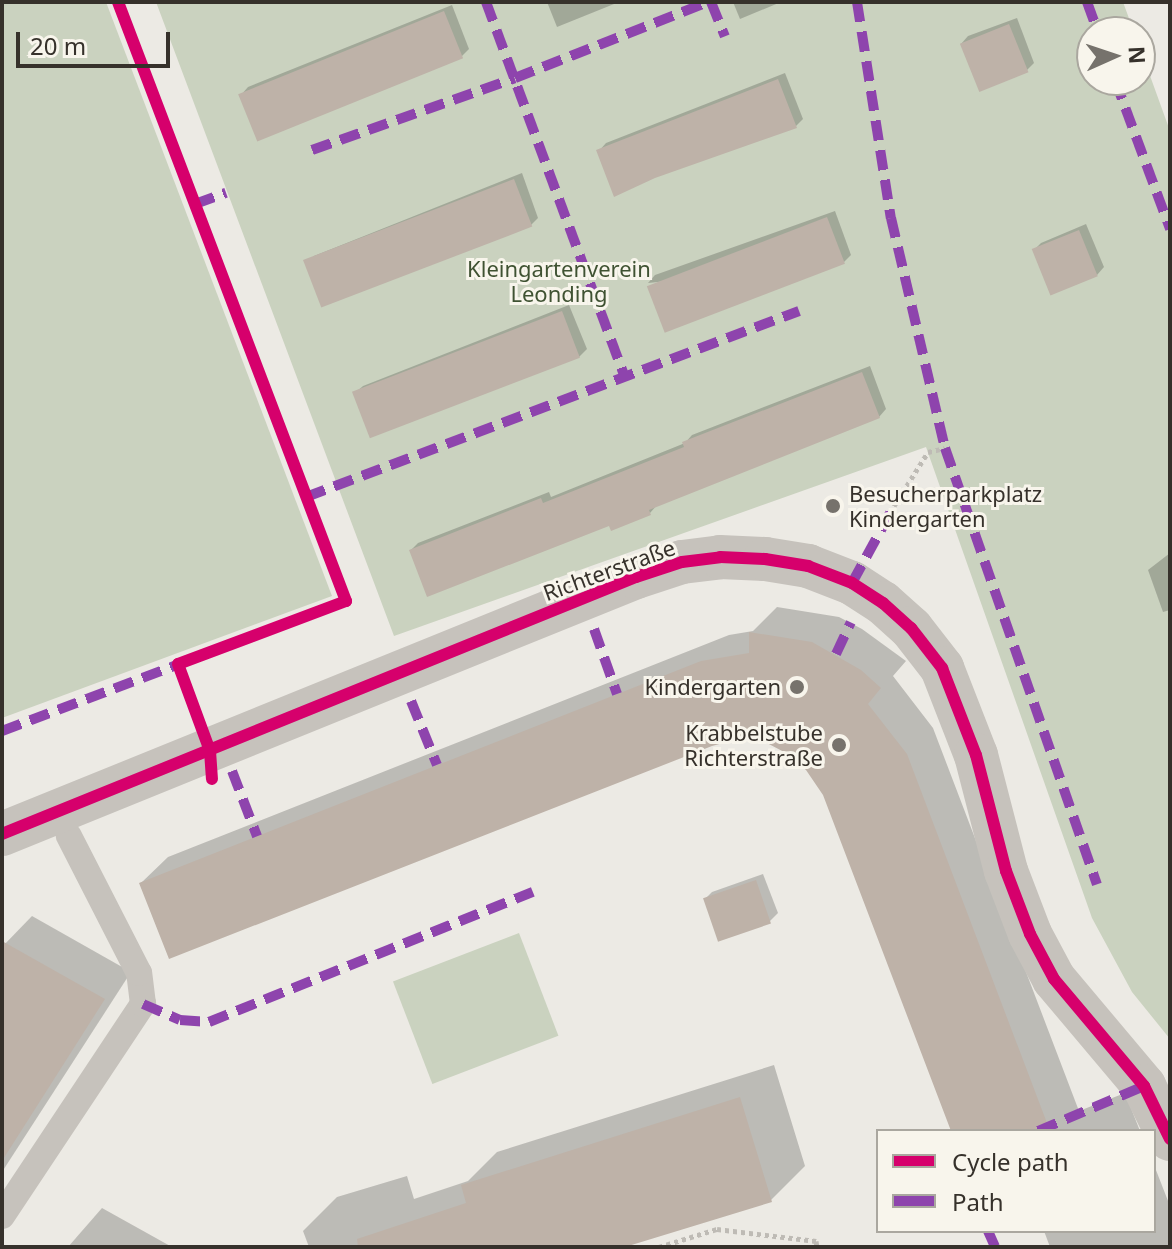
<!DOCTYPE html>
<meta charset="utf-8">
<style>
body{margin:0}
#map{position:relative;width:1172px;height:1249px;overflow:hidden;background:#eceae4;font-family:"Noto Sans",sans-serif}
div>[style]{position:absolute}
.green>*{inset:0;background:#cad2bf;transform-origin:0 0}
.shadow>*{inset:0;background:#0003}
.building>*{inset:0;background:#beb2a8;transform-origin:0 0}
.path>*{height:5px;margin-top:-2.5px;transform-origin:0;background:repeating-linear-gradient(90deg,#bebbb5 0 4px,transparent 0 8px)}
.lane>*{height:26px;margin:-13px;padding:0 13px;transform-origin:13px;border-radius:13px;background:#c6c2bc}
.street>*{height:44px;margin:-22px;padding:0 22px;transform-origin:22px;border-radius:22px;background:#c6c2bc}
.quiet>*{height:10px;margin-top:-5px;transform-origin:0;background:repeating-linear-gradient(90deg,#8e44ad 0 20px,transparent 0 30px)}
.cycleway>*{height:12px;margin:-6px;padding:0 6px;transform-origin:6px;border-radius:6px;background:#d6006c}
.dots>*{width:22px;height:22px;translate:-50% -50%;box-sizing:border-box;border:4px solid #f8f5ec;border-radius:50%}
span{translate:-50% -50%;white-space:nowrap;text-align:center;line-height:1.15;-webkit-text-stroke:6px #f8f5ec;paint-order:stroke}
.park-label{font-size:22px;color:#3f5232}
.poi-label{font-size:22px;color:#36312b}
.left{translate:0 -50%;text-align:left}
.right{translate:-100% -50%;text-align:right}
.street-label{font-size:22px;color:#36312b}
.frame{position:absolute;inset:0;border:4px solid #36312b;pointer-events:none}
.legend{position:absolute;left:876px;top:1129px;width:280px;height:104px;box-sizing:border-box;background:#f8f5ec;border:2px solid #aaa79f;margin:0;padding:10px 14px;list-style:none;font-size:24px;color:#36312b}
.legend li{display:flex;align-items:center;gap:16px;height:40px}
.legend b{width:40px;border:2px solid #aaa79f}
.north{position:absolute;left:1076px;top:16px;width:80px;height:80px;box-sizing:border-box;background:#f8f5ec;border:2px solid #aaa79f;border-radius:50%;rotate:87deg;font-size:22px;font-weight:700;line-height:32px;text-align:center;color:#36312b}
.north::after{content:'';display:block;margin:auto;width:28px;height:36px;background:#76726c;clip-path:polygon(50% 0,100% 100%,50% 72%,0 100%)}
.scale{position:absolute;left:16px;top:32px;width:154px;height:36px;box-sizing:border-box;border:4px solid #36312b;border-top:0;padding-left:10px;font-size:24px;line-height:28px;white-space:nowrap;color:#36312b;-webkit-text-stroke:6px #f8f5ec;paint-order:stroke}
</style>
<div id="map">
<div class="green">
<i style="clip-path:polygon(2px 2px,106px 2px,332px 596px,2px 718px)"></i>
<i style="clip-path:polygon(156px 2px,1123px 2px,1134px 32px,1092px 32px,1092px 80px,1140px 80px,1140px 48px,1170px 131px,1170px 1039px,1132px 992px,1092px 918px,926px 447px,394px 636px)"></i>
<i style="left:519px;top:933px;width:110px;height:135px;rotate:69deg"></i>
</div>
<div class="shadow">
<i style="clip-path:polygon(547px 2px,619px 2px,557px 27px)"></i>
<i style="clip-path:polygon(733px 2px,781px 2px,740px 19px)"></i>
<i style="clip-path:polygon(452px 5px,469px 49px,462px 56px,241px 95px,248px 87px)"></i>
<i style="clip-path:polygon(1017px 18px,1034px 63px,1026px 71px,961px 44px,968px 36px)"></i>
<i style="clip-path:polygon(785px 73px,803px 119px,796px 126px,654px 177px,599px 151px,606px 143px)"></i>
<i style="clip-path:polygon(522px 173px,538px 218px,531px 225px,306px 263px,314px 256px)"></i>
<i style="clip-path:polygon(835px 211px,851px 255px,843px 263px,648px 283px,655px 275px)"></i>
<i style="clip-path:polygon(1086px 224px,1104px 267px,1097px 275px,1034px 250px,1041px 243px)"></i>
<i style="clip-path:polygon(569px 305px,587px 349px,579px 357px,355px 393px,363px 386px)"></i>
<i style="clip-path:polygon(870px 366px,886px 409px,879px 417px,657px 505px,650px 513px,610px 523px,411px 550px,418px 543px,549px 492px,551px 497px,685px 443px,692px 435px)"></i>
<i style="clip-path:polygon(1170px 553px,1170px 610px,1163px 612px,1148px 570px)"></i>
<i style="clip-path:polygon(777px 607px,839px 617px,862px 629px,906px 661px,893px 676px,933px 728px,1079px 1111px,1125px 1093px,1140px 1131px,953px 1131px,825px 794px,808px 769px,788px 751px,766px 740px,738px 737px,141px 883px,168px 857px,729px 635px,753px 631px)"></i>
<i style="clip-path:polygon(763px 874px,778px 913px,770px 921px,705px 899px,712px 892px)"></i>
<i style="clip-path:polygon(32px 916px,131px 972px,2px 1172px,2px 947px)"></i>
<i style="clip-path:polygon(774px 1065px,805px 1166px,771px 1200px,617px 1247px,309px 1247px,303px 1231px,337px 1197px,407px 1176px,414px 1199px,468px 1181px,497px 1152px)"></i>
<i style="clip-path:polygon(1154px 1165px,1170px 1206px,1170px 1247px,1050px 1247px,1044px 1231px,1154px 1231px)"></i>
<i style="clip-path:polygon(102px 1208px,172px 1247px,68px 1247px)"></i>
</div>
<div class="building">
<i style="left:444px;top:11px;width:51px;height:222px;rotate:68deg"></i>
<i style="left:1009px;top:24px;width:52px;height:53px;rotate:68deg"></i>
<i style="clip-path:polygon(778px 79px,797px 128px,655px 178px,614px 197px,596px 150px)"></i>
<i style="left:514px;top:179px;width:51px;height:226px;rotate:69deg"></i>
<i style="left:827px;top:217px;width:50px;height:193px;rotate:69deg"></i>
<i style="left:1079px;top:230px;width:50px;height:51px;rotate:68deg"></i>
<i style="left:562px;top:311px;width:50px;height:225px;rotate:69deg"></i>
<i style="clip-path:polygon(862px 372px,880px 418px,649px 510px,651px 515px,611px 531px,609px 526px,427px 597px,409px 550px,541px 498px,543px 503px,684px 447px,682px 442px)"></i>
<i style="clip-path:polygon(749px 632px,812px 642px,861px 670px,881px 688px,868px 704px,907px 754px,1050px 1131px,951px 1131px,823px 795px,806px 770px,786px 753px,765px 742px,738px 739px,712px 746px,169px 959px,139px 883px,701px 661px,749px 653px)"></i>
<i style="left:756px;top:880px;width:46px;height:56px;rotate:71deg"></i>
<i style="clip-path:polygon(2px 941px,105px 999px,2px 1161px)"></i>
<i style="clip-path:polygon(740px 1097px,772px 1202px,625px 1247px,358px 1247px,357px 1239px,466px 1203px,461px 1185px)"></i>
</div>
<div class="path">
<i style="left:894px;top:506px;width:64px;rotate:-57.8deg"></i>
<i style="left:928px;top:452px;width:17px;rotate:-13deg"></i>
<i style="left:659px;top:1247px;width:61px;rotate:-17.2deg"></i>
<i style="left:717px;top:1229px;width:100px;rotate:6.9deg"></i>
<i style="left:816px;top:1241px;width:6px;rotate:81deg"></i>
</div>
<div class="lane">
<i style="left:2px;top:1216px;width:255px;rotate:-56.4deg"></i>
<i style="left:143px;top:1004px;width:31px;rotate:-97deg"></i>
<i style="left:139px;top:973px;width:154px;rotate:-117.1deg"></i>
</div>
<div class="street">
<i style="left:2px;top:834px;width:684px;rotate:-22.07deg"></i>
<i style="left:636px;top:577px;width:48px;rotate:-18.1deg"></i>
<i style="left:682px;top:562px;width:38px;rotate:-7deg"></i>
<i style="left:720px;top:557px;width:45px;rotate:2.5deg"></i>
<i style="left:765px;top:559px;width:44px;rotate:9.2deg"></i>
<i style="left:808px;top:566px;width:47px;rotate:21.1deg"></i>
<i style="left:852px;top:583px;width:37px;rotate:33deg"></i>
<i style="left:883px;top:603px;width:38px;rotate:42deg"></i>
<i style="left:911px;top:628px;width:51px;rotate:52.2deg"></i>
<i style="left:942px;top:668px;width:93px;rotate:68.7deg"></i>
<i style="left:976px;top:755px;width:120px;rotate:75.5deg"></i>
<i style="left:1006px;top:871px;width:67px;rotate:69.1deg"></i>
<i style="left:1030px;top:934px;width:51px;rotate:61.9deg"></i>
<i style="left:1054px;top:979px;width:140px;rotate:49.9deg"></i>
<i style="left:1144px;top:1086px;width:59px;rotate:63.9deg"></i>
</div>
<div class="quiet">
<i style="left:486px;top:2px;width:401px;rotate:69.7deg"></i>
<i style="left:711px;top:2px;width:37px;rotate:68deg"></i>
<i style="left:857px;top:2px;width:219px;rotate:81.1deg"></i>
<i style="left:891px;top:218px;width:236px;rotate:76.8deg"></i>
<i style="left:945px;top:448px;width:462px;rotate:70.8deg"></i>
<i style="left:1087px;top:2px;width:32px;rotate:70deg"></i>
<i style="left:1115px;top:80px;width:159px;rotate:69.7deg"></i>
<i style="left:312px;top:150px;width:215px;rotate:-19.5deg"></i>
<i style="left:515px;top:78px;width:207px;rotate:-21.5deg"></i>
<i style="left:195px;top:204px;width:33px;rotate:-20deg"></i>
<i style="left:306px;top:497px;width:527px;rotate:-20.67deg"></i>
<i style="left:852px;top:583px;width:88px;rotate:-61.4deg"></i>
<i style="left:594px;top:629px;width:69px;rotate:70.5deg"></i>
<i style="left:836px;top:654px;width:35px;rotate:-65deg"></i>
<i style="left:411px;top:701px;width:69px;rotate:67.9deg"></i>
<i style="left:2px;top:731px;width:192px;rotate:-20.7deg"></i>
<i style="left:232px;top:771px;width:70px;rotate:69deg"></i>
<i style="left:143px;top:1004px;width:40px;rotate:23.4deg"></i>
<i style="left:180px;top:1020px;width:29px;rotate:4deg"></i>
<i style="left:209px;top:1022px;width:349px;rotate:-21.9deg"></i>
<i style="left:1038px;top:1131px;width:115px;rotate:-23deg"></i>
<i style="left:988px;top:1231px;width:17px;rotate:66deg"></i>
</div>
<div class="cycleway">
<i style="left:118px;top:2px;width:641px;rotate:69.16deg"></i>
<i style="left:346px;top:601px;width:179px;rotate:159.4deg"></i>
<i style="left:178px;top:664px;width:93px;rotate:69.8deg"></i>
<i style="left:210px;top:751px;width:28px;rotate:86deg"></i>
<i style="left:2px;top:834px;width:684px;rotate:-22.07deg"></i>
<i style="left:636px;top:577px;width:48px;rotate:-18.1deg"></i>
<i style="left:682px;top:562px;width:38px;rotate:-7deg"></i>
<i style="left:720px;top:557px;width:45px;rotate:2.5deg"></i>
<i style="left:765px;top:559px;width:44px;rotate:9.2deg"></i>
<i style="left:808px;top:566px;width:47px;rotate:21.1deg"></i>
<i style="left:852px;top:583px;width:37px;rotate:33deg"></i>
<i style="left:883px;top:603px;width:38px;rotate:42deg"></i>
<i style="left:911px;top:628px;width:51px;rotate:52.2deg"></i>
<i style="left:942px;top:668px;width:93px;rotate:68.7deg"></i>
<i style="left:976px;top:755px;width:120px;rotate:75.5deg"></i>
<i style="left:1006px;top:871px;width:67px;rotate:69.1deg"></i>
<i style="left:1030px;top:934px;width:51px;rotate:61.9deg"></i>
<i style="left:1054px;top:979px;width:140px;rotate:49.9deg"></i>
<i style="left:1144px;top:1086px;width:59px;rotate:63.9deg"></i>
</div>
<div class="dots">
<i style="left:833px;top:506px;background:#76726c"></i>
<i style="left:797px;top:687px;background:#76726c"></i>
<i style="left:839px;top:745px;background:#76726c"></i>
</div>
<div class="park-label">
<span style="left:559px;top:281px">Kleingartenverein<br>Leonding</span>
</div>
<div class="poi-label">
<span class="left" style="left:849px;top:506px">Besucherparkplatz<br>Kindergarten</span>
<span class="right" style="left:781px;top:687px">Kindergarten</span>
<span class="right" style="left:823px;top:745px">Krabbelstube<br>Richterstraße</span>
</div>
<div class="street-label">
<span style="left:609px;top:570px;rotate:-20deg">Richterstraße</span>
</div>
<div class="frame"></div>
<ul class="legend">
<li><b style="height:10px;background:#d6006c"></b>Cycle path</li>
<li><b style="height:10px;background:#8e44ad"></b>Path</li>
</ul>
<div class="north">N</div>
<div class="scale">20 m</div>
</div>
